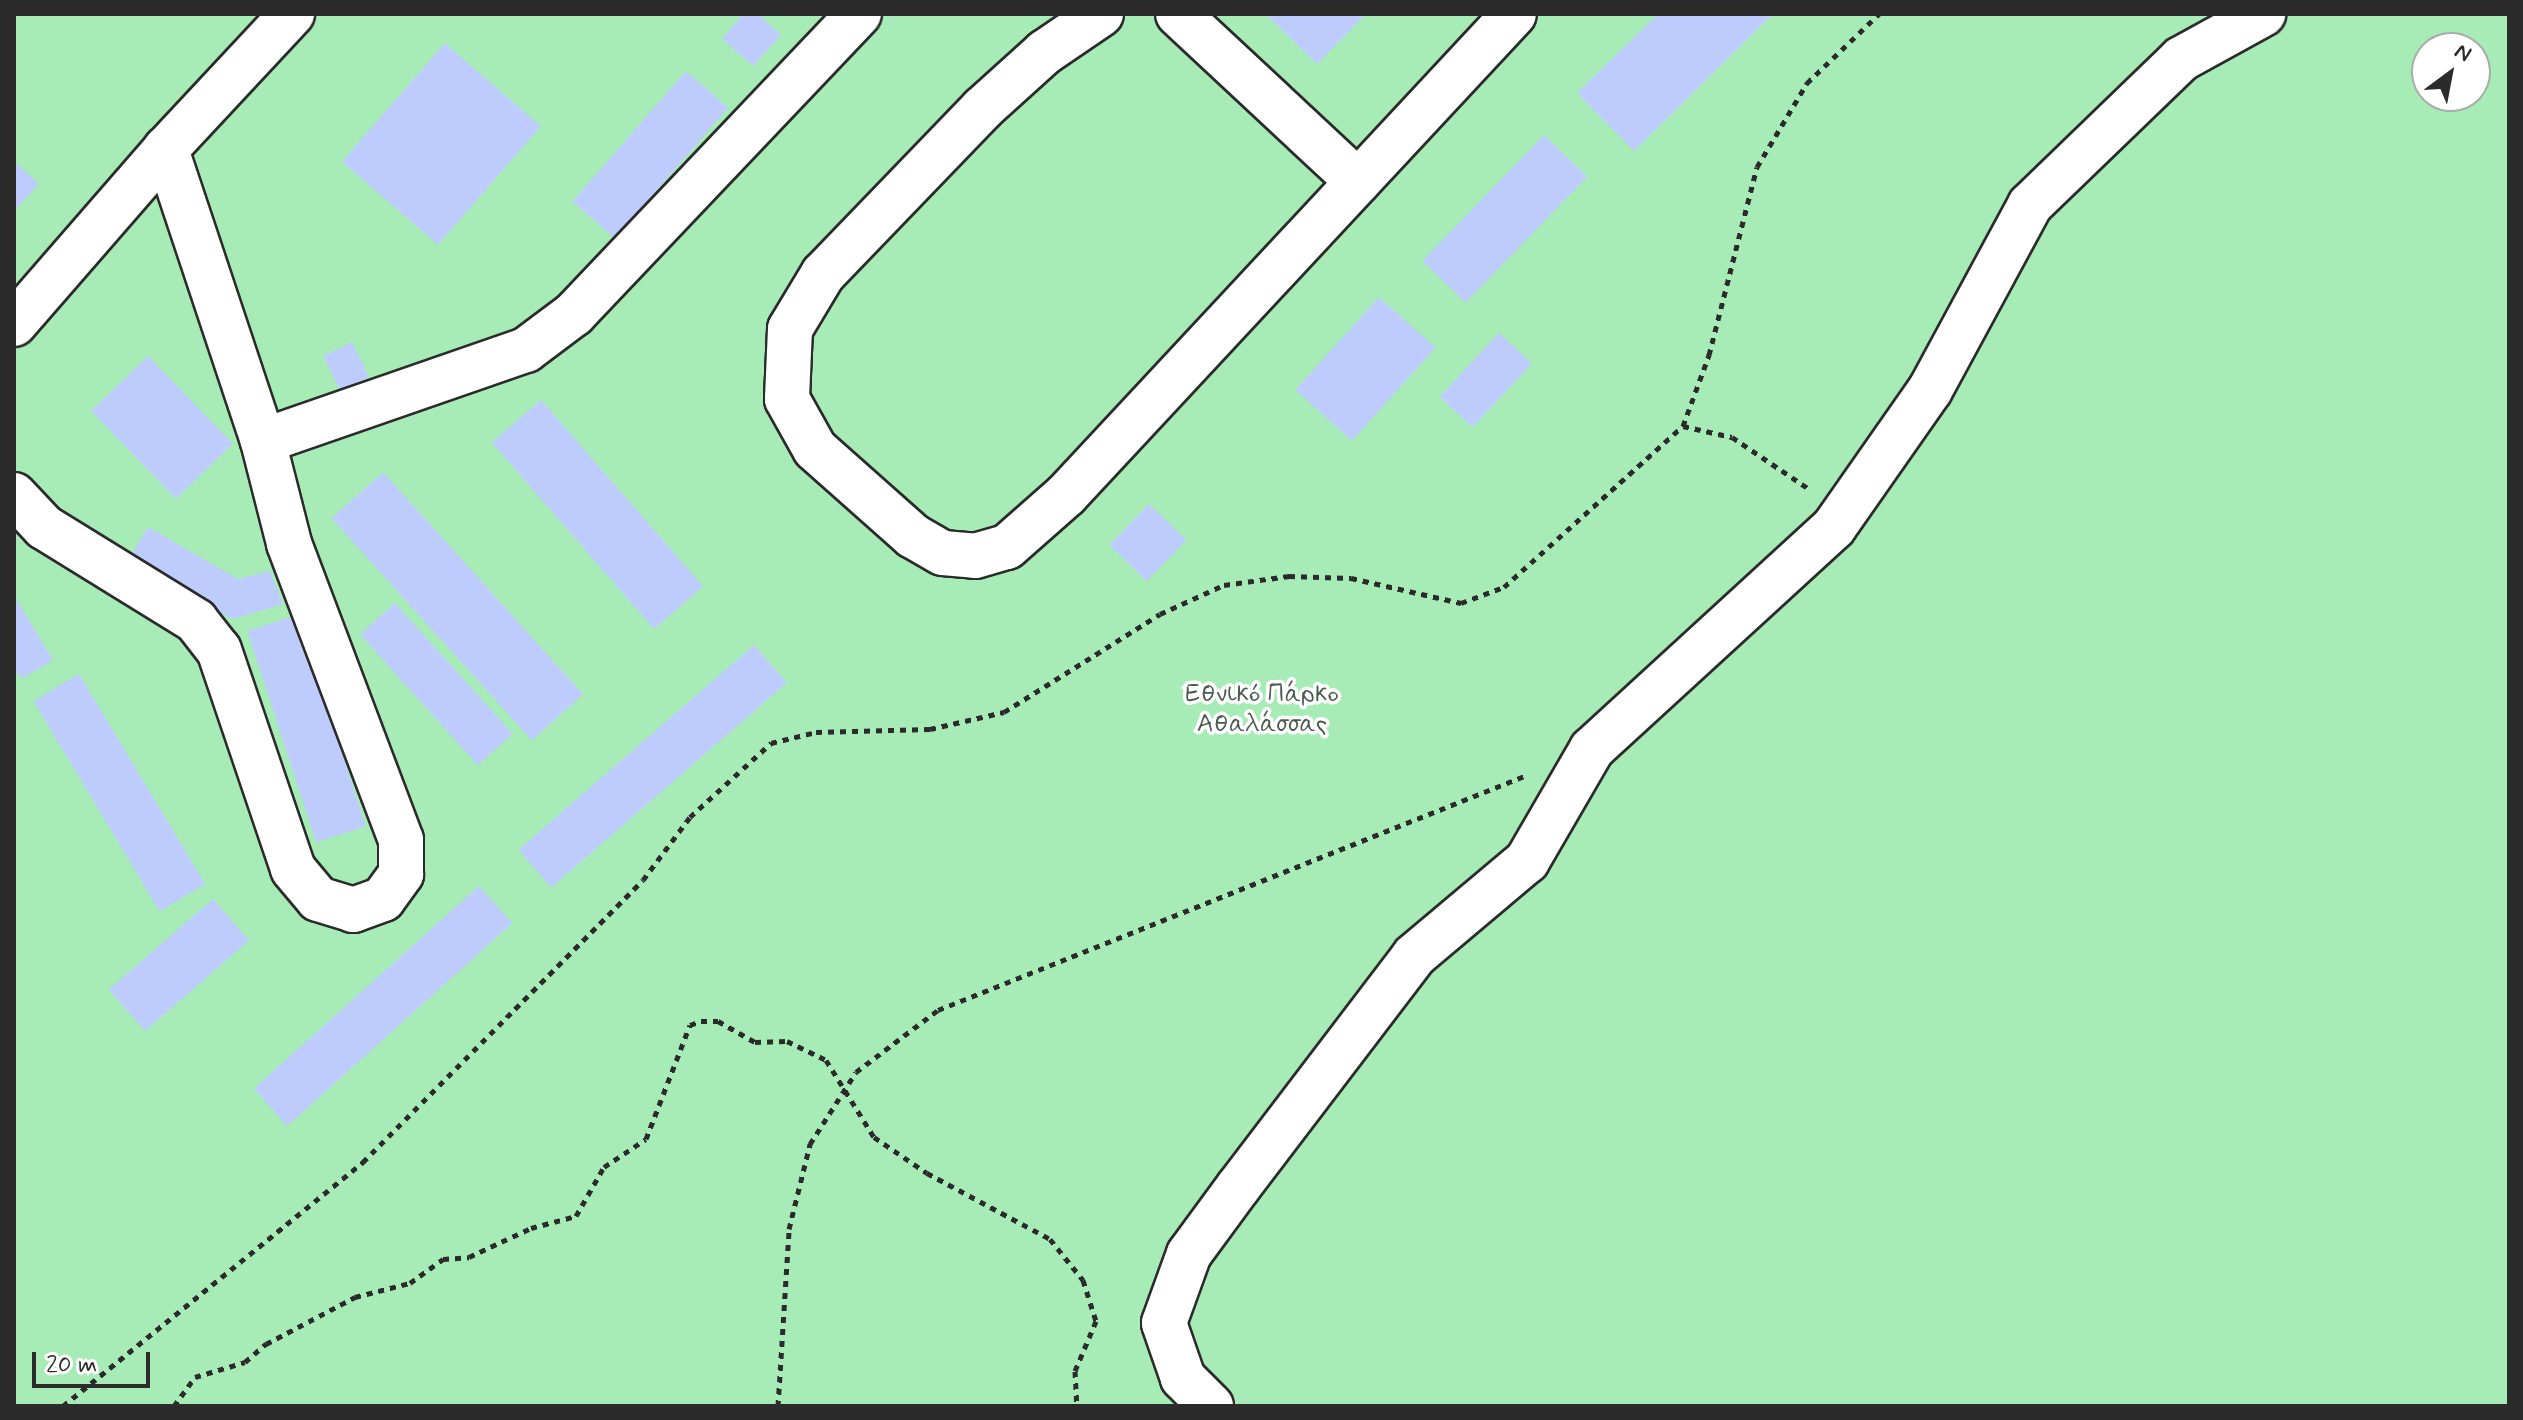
<!DOCTYPE html>
<meta charset="utf-8">
<style>
body{margin:0}
#map{position:relative;width:2523px;height:1420px;overflow:hidden;background:#ecf0fe;font-family:Mynerve,sans-serif}
div>[style]{position:absolute}
.green>*{inset:0;background:#a7ebb6}
.building>*{inset:0;background:#beccfd;transform-origin:0 0}
.path>*{height:5px;margin-top:-2.5px;transform-origin:0;background:repeating-linear-gradient(90deg,#2b2b2b 0 6px,transparent 0 12px)}
.roads{filter:drop-shadow(2px 0 #2b2b2b) drop-shadow(-2px 0 #2b2b2b) drop-shadow(0 2px #2b2b2b) drop-shadow(0 -2px #2b2b2b)}
.minor>*{height:44px;margin:-22px;padding:0 22px;transform-origin:22px;border-radius:22px;background:#fff}
span{translate:-50% -50%;white-space:nowrap;text-align:center;line-height:1.15;-webkit-text-stroke:7px #fff;paint-order:stroke}
.park-label{font-size:26px;color:#4a5b4e}
.frame{position:absolute;inset:0;border:16px solid #2b2b2b;pointer-events:none}
.north{position:absolute;left:2411px;top:32px;width:80px;height:80px;box-sizing:border-box;background:#fff;border:2px solid #aaa;border-radius:50%;rotate:32deg;font-size:22px;font-weight:700;line-height:32px;text-align:center;color:#2b2b2b}
.north::after{content:'';display:block;margin:auto;width:28px;height:36px;background:#2b2b2b;clip-path:polygon(50% 0,100% 100%,50% 72%,0 100%)}
.scale{position:absolute;left:32px;top:1352px;width:118px;height:36px;box-sizing:border-box;border:4px solid #2b2b2b;border-top:0;padding-left:10px;font-size:24px;line-height:28px;white-space:nowrap;color:#2b2b2b;-webkit-text-stroke:6px #fff;paint-order:stroke}
</style>
<div id="map">
<div class="green">
<i style="clip-path:polygon(evenodd,14px 14px,2509px 14px,2509px 1406px,14px 1406px,14px 14px,2427px 48px,2475px 48px,2475px 96px,2427px 96px,2427px 48px)"></i>
</div>
<div class="building">
<i style="clip-path:polygon(743px 14px,758px 14px,781px 35px,753px 66px,722px 39px)"></i>
<i style="clip-path:polygon(1266px 14px,1366px 14px,1317px 64px)"></i>
<i style="clip-path:polygon(1658px 14px,1773px 14px,1634px 151px,1577px 93px)"></i>
<i style="left:445px;top:43px;width:127px;height:157px;rotate:41deg"></i>
<i style="left:686px;top:71px;width:56px;height:173px;rotate:41deg"></i>
<i style="left:1544px;top:135px;width:60px;height:175px;rotate:44deg"></i>
<i style="clip-path:polygon(14px 161px,39px 184px,14px 211px)"></i>
<i style="left:1379px;top:297px;width:76px;height:125px;rotate:42deg"></i>
<i style="left:1499px;top:333px;width:45px;height:87px;rotate:43deg"></i>
<i style="left:352px;top:342px;width:39px;height:32px;rotate:64deg"></i>
<i style="left:148px;top:356px;width:122px;height:79px;rotate:46deg"></i>
<i style="left:541px;top:400px;width:247px;height:65px;rotate:49deg"></i>
<i style="left:383px;top:472px;width:299px;height:69px;rotate:48deg"></i>
<i style="left:1149px;top:504px;width:52px;height:57px;rotate:44deg"></i>
<i style="clip-path:polygon(148px 527px,238px 579px,270px 571px,283px 604px,233px 619px,127px 562px)"></i>
<i style="clip-path:polygon(14px 596px,53px 660px,21px 679px,14px 668px)"></i>
<i style="left:395px;top:603px;width:176px;height:47px;rotate:48deg"></i>
<i style="left:297px;top:615px;width:222px;height:52px;rotate:72deg"></i>
<i style="left:754px;top:645px;width:50px;height:312px;rotate:49deg"></i>
<i style="left:79px;top:674px;width:245px;height:53px;rotate:59deg"></i>
<i style="left:479px;top:886px;width:50px;height:303px;rotate:48deg"></i>
<i style="left:213px;top:899px;width:55px;height:138px;rotate:49deg"></i>
</div>
<div class="path">
<i style="left:1683px;top:426px;width:50px;rotate:12.7deg"></i>
<i style="left:1732px;top:437px;width:93px;rotate:34deg"></i>
<i style="left:63px;top:1406px;width:387px;rotate:-39.1deg"></i>
<i style="left:363px;top:1162px;width:397px;rotate:-45.2deg"></i>
<i style="left:643px;top:880px;width:79px;rotate:-53.3deg"></i>
<i style="left:690px;top:817px;width:110px;rotate:-42.4deg"></i>
<i style="left:771px;top:743px;width:46px;rotate:-13.7deg"></i>
<i style="left:816px;top:732px;width:114px;rotate:-1.5deg"></i>
<i style="left:930px;top:729px;width:76px;rotate:-12.9deg"></i>
<i style="left:1004px;top:712px;width:184px;rotate:-32.1deg"></i>
<i style="left:1160px;top:614px;width:70px;rotate:-24.4deg"></i>
<i style="left:1224px;top:585px;width:66px;rotate:-7.9deg"></i>
<i style="left:1289px;top:576px;width:62px;rotate:1.8deg"></i>
<i style="left:1351px;top:578px;width:113px;rotate:12.8deg"></i>
<i style="left:1461px;top:603px;width:46px;rotate:-20.4deg"></i>
<i style="left:1504px;top:587px;width:241px;rotate:-42deg"></i>
<i style="left:1683px;top:426px;width:76px;rotate:-69.9deg"></i>
<i style="left:1709px;top:355px;width:194px;rotate:-75.7deg"></i>
<i style="left:1757px;top:167px;width:98px;rotate:-59.2deg"></i>
<i style="left:1807px;top:83px;width:100px;rotate:-43.8deg"></i>
<i style="left:174px;top:1406px;width:36px;rotate:-54deg"></i>
<i style="left:195px;top:1377px;width:52px;rotate:-16.7deg"></i>
<i style="left:245px;top:1362px;width:28px;rotate:-41deg"></i>
<i style="left:266px;top:1344px;width:101px;rotate:-27.8deg"></i>
<i style="left:355px;top:1297px;width:57px;rotate:-14.3deg"></i>
<i style="left:410px;top:1283px;width:41px;rotate:-36deg"></i>
<i style="left:443px;top:1259px;width:26px;rotate:-4deg"></i>
<i style="left:469px;top:1257px;width:68px;rotate:-25.1deg"></i>
<i style="left:531px;top:1228px;width:47px;rotate:-14.9deg"></i>
<i style="left:576px;top:1216px;width:56px;rotate:-60.3deg"></i>
<i style="left:604px;top:1167px;width:50px;rotate:-33.7deg"></i>
<i style="left:646px;top:1139px;width:122px;rotate:-68.9deg"></i>
<i style="left:690px;top:1025px;width:12px;rotate:-20deg"></i>
<i style="left:701px;top:1021px;width:17px"></i>
<i style="left:718px;top:1021px;width:43px;rotate:29.6deg"></i>
<i style="left:755px;top:1042px;width:32px;rotate:-2deg"></i>
<i style="left:787px;top:1041px;width:43px;rotate:26deg"></i>
<i style="left:826px;top:1060px;width:91px;rotate:58.1deg"></i>
<i style="left:874px;top:1137px;width:64px;rotate:34.2deg"></i>
<i style="left:927px;top:1173px;width:140px;rotate:28.2deg"></i>
<i style="left:1050px;top:1239px;width:53px;rotate:51.2deg"></i>
<i style="left:1083px;top:1280px;width:43px;rotate:72.4deg"></i>
<i style="left:1096px;top:1321px;width:54px;rotate:112.8deg"></i>
<i style="left:1075px;top:1371px;width:35px;rotate:87deg"></i>
<i style="left:778px;top:1406px;width:177px;rotate:-86.4deg"></i>
<i style="left:789px;top:1229px;width:88px;rotate:-76.1deg"></i>
<i style="left:810px;top:1144px;width:85px;rotate:-57.4deg"></i>
<i style="left:856px;top:1072px;width:103px;rotate:-37.1deg"></i>
<i style="left:938px;top:1010px;width:634px;rotate:-21.75deg"></i>
</div>
<div class="roads">
<div class="minor">
<i style="left:1101px;top:14px;width:68px;rotate:145.8deg"></i>
<i style="left:1045px;top:52px;width:85px;rotate:137.9deg"></i>
<i style="left:982px;top:109px;width:229px;rotate:133.9deg"></i>
<i style="left:823px;top:274px;width:64px;rotate:121deg"></i>
<i style="left:790px;top:329px;width:70px;rotate:92.5deg"></i>
<i style="left:787px;top:399px;width:57px;rotate:60.8deg"></i>
<i style="left:815px;top:449px;width:131px;rotate:41.6deg"></i>
<i style="left:913px;top:536px;width:34px;rotate:30deg"></i>
<i style="left:943px;top:553px;width:32px;rotate:5deg"></i>
<i style="left:975px;top:556px;width:33px;rotate:-16deg"></i>
<i style="left:1007px;top:547px;width:79px;rotate:-41.4deg"></i>
<i style="left:1066px;top:495px;width:657px;rotate:-47.03deg"></i>
<i style="left:1178px;top:14px;width:246px;rotate:43deg"></i>
<i style="left:14px;top:324px;width:232px;rotate:-49deg"></i>
<i style="left:166px;top:149px;width:185px;rotate:-47deg"></i>
<i style="left:263px;top:441px;width:278px;rotate:-19.1deg"></i>
<i style="left:526px;top:350px;width:60px;rotate:-36.9deg"></i>
<i style="left:574px;top:314px;width:414px;rotate:-46.5deg"></i>
<i style="left:14px;top:495px;width:44px;rotate:46.8deg"></i>
<i style="left:44px;top:527px;width:179px;rotate:31.7deg"></i>
<i style="left:196px;top:621px;width:37px;rotate:52deg"></i>
<i style="left:219px;top:650px;width:231px;rotate:71.3deg"></i>
<i style="left:293px;top:869px;width:39px;rotate:50deg"></i>
<i style="left:318px;top:899px;width:37px;rotate:17deg"></i>
<i style="left:353px;top:910px;width:32px;rotate:-20deg"></i>
<i style="left:383px;top:899px;width:31px;rotate:-54deg"></i>
<i style="left:401px;top:874px;width:34px;rotate:-90deg"></i>
<i style="left:401px;top:840px;width:317px;rotate:-110.7deg"></i>
<i style="left:289px;top:543px;width:105px;rotate:-104.3deg"></i>
<i style="left:263px;top:441px;width:308px;rotate:-108.4deg"></i>
<i style="left:1211px;top:1406px;width:40px;rotate:-135deg"></i>
<i style="left:1183px;top:1378px;width:58px;rotate:-109.1deg"></i>
<i style="left:1164px;top:1323px;width:73px;rotate:-70.1deg"></i>
<i style="left:1189px;top:1254px;width:84px;rotate:-53.7deg"></i>
<i style="left:1239px;top:1186px;width:289px;rotate:-52.7deg"></i>
<i style="left:1414px;top:956px;width:148px;rotate:-40.1deg"></i>
<i style="left:1527px;top:861px;width:129px;rotate:-59.9deg"></i>
<i style="left:1592px;top:749px;width:328px;rotate:-42.5deg"></i>
<i style="left:1834px;top:527px;width:167px;rotate:-55deg"></i>
<i style="left:1930px;top:390px;width:210px;rotate:-61.6deg"></i>
<i style="left:2030px;top:205px;width:210px;rotate:-44deg"></i>
<i style="left:2181px;top:59px;width:94px;rotate:-28.8deg"></i>
</div>
</div>
<div class="park-label">
<span style="left:1262px;top:710px">Εθνικό Πάρκο<br>Αθαλάσσας</span>
</div>
<div class="frame"></div>
<div class="north">N</div>
<div class="scale">20 m</div>
</div>
